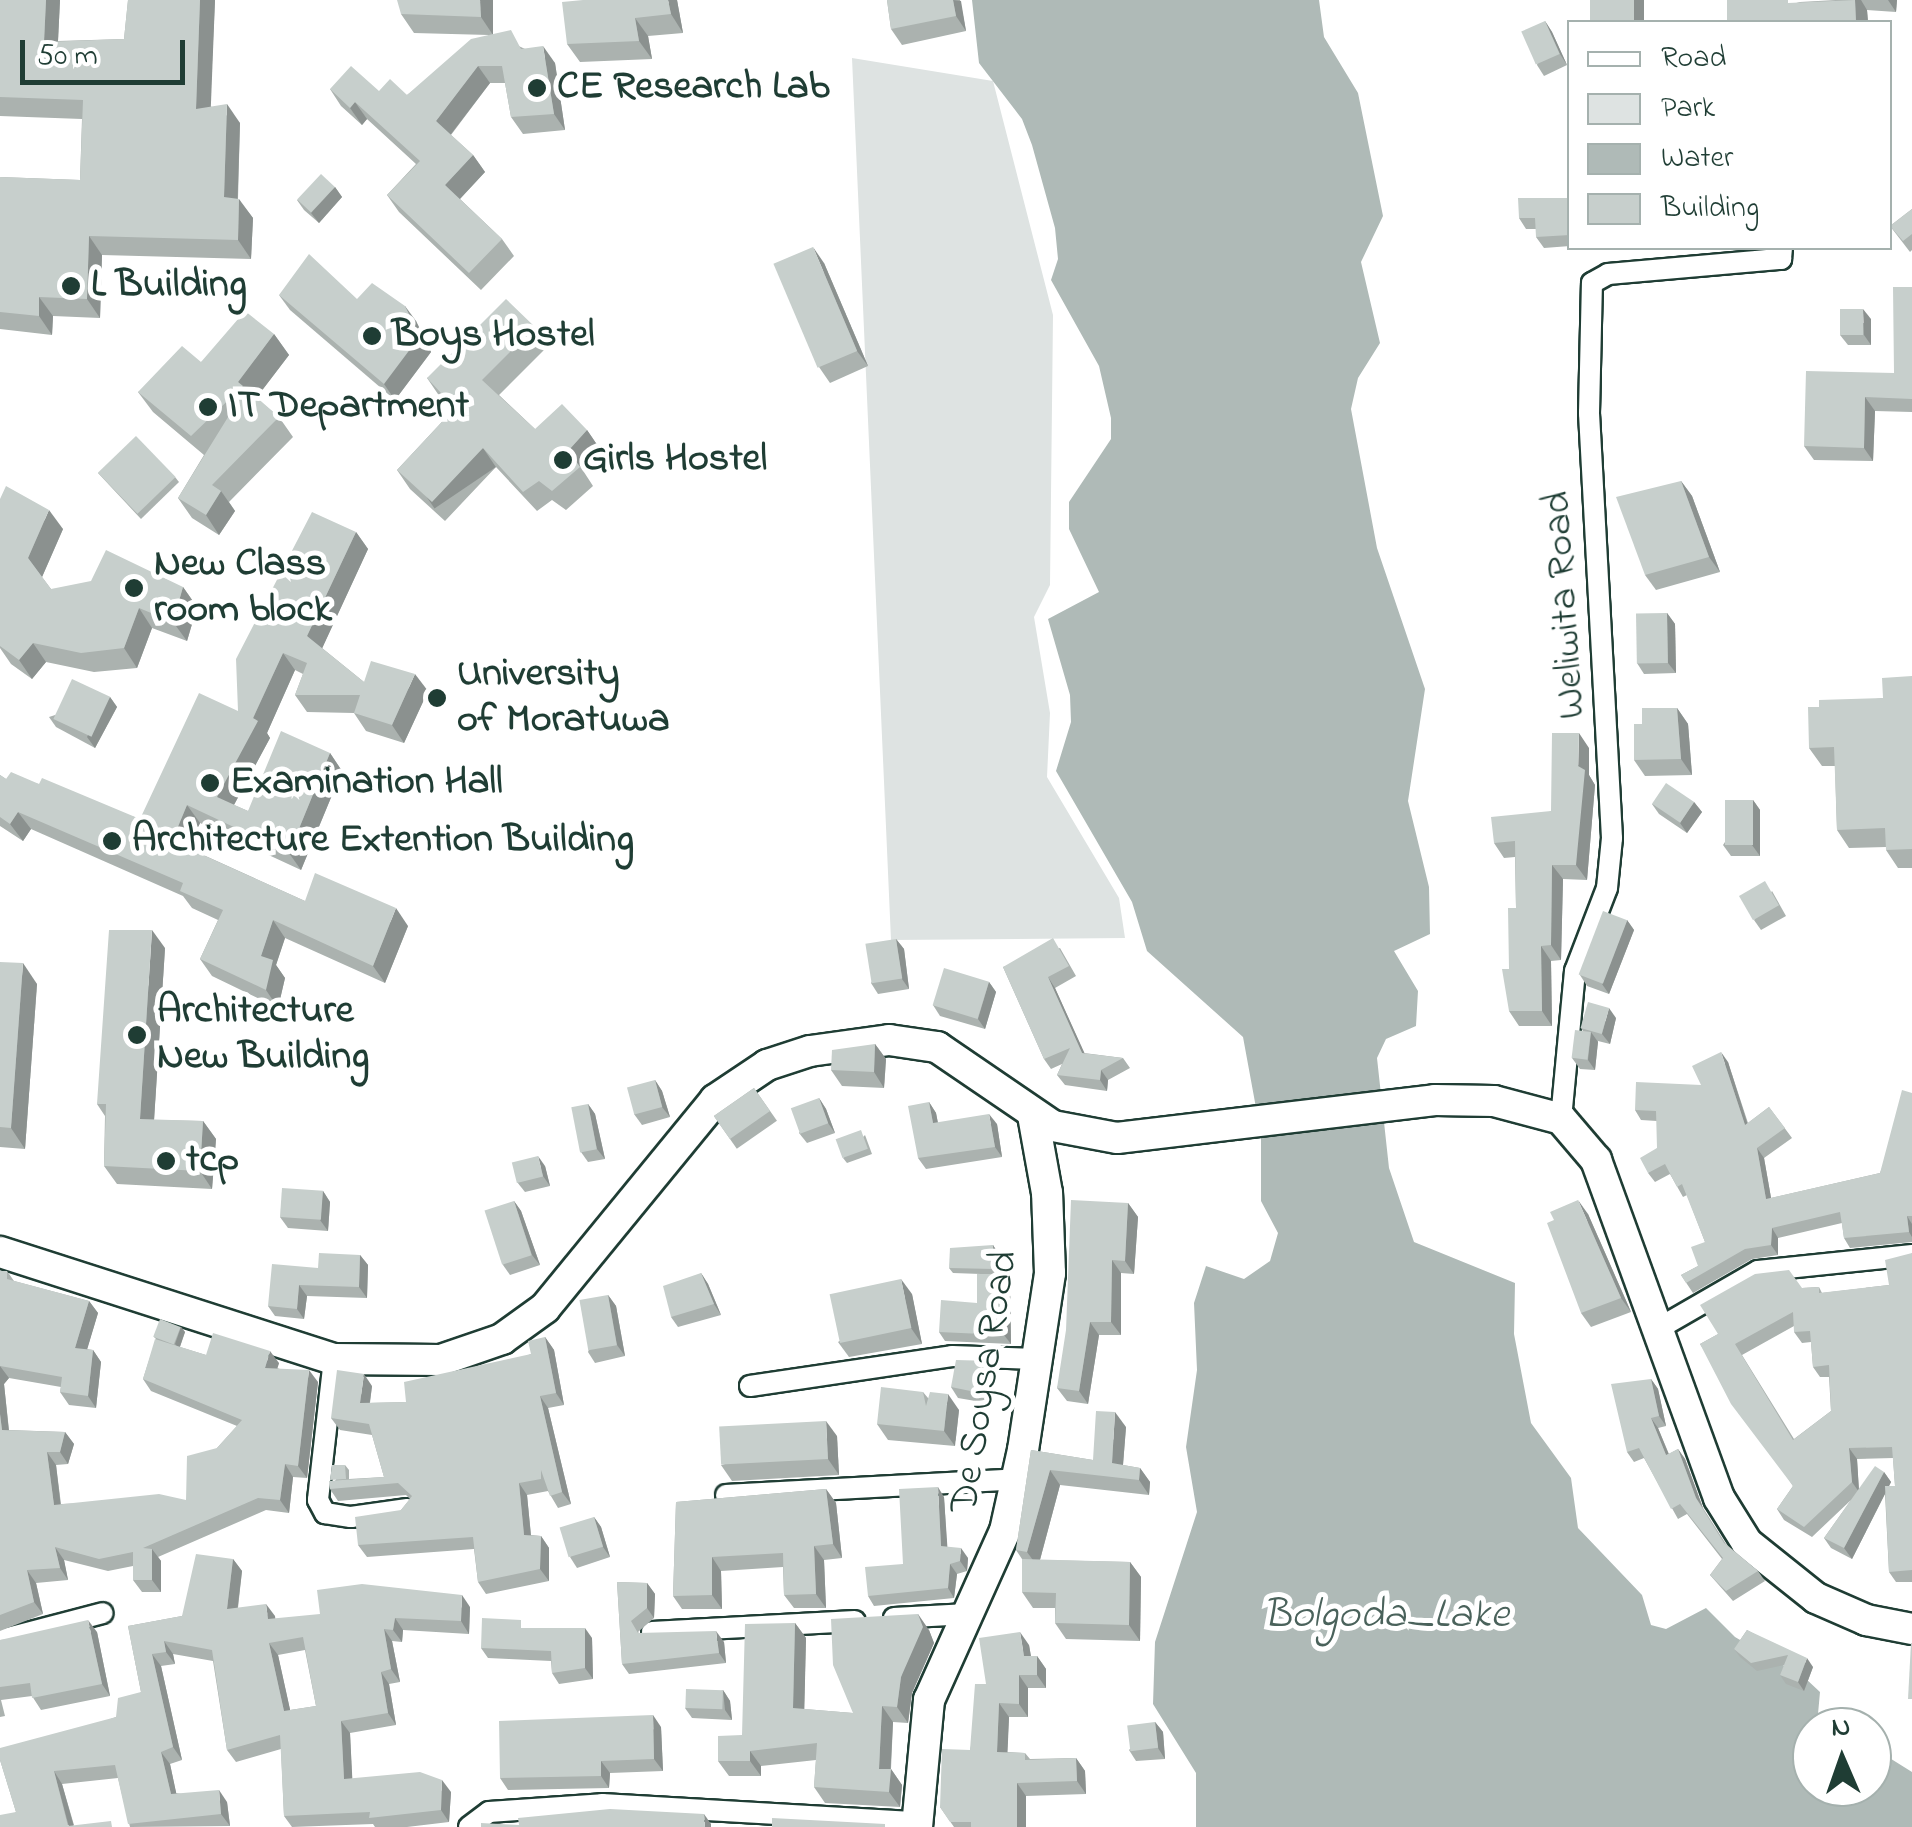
<!DOCTYPE html>
<style>
body{margin:0}
#map{position:relative;width:1912px;height:1827px;overflow:hidden;background:#fff;font-family:"Indie Flower",sans-serif}
div>[style]{position:absolute}
.green>*{inset:0;background:#dee3e2}
.water>*{inset:0;background:#afbab7}
.roads{filter:drop-shadow(2px 0 #1f3d34) drop-shadow(-2px 0 #1f3d34) drop-shadow(0 2px #1f3d34) drop-shadow(0 -2px #1f3d34)}
.street>*{height:20px;margin:-10px;padding:0 10px;transform-origin:10px;border-radius:10px;background:#fff}
.primary>*{height:30px;margin:-15px;padding:0 15px;transform-origin:15px;border-radius:15px;background:#fff}
.wall>*{inset:0;background:#abb2af;transform-origin:0 0}
.shaded-wall>*{inset:0;background:#8b918f;transform-origin:0 0}
.building>*{inset:0;background:#c7cfcc;transform-origin:0 0}
.dots>*{width:28px;height:28px;translate:-50% -50%;box-sizing:border-box;border:5px solid #fff;border-radius:50%}
span{translate:-50% -50%;white-space:nowrap;text-align:center;line-height:1.15;-webkit-text-stroke:10px #fff;paint-order:stroke}
.poi-label{font-size:40px;color:#1f3d34;font-weight:700}
.left{translate:0 -50%;text-align:left}
.street-label{font-size:40px;color:#1f3d34}
.water-label{font-size:42px;color:#4a625b;font-style:italic}
.legend{position:absolute;left:1567px;top:20px;width:325px;height:230px;box-sizing:border-box;background:#fff;border:2px solid #a5b1ae;margin:0;padding:12px 18px;list-style:none;font-size:30px;color:#1f3d34}
.legend li{display:flex;align-items:center;gap:20px;height:50px}
.legend b{width:50px;border:2px solid #a5b1ae}
.north{position:absolute;left:1792px;top:1707px;width:100px;height:100px;box-sizing:border-box;background:#fff;border:2px solid #a5b1ae;border-radius:50%;rotate:358deg;font-size:28px;font-weight:700;line-height:40px;text-align:center;color:#1f3d34}
.north::after{content:'';display:block;margin:auto;width:35px;height:45px;background:#1f3d34;clip-path:polygon(50% 0,100% 100%,50% 72%,0 100%)}
.scale{position:absolute;left:20px;top:40px;width:165px;height:45px;box-sizing:border-box;border:5px solid #1f3d34;border-top:0;padding-left:12px;font-size:30px;line-height:35px;white-space:nowrap;color:#1f3d34;-webkit-text-stroke:8px #fff;paint-order:stroke}
</style>
<div id="map">
<div class="green">
<i style="clip-path:polygon(852px 58px,993px 81px,1053px 315px,1050px 585px,1034px 617px,1050px 713px,1047px 777px,1119px 898px,1125px 938px,891px 940px)"></i>
</div>
<div class="water">
<i style="clip-path:polygon(972px 0,1319px 0,1324px 37px,1358px 93px,1383px 216px,1361px 262px,1380px 343px,1358px 378px,1351px 409px,1377px 548px,1425px 689px,1408px 801px,1429px 887px,1430px 934px,1394px 951px,1418px 991px,1416px 1026px,1386px 1039px,1377px 1058px,1389px 1168px,1414px 1242px,1515px 1283px,1514px 1334px,1531px 1423px,1571px 1478px,1578px 1528px,1642px 1595px,1651px 1625px,1666px 1629px,1706px 1608px,1735px 1637px,1805px 1678px,1820px 1692px,1818px 1714px,1839px 1727px,1812px 1727px,1812px 1787px,1872px 1787px,1872px 1747px,1912px 1772px,1912px 1827px,1196px 1827px,1196px 1773px,1153px 1704px,1155px 1642px,1197px 1512px,1186px 1447px,1197px 1370px,1194px 1303px,1206px 1266px,1244px 1279px,1270px 1261px,1278px 1233px,1261px 1201px,1261px 1135px,1243px 1037px,1147px 951px,1132px 902px,1056px 771px,1071px 722px,1070px 695px,1048px 619px,1099px 592px,1069px 529px,1069px 502px,1111px 439px,1111px 418px,1099px 366px,1051px 280px,1058px 259px,1055px 228px,1032px 145px,1022px 119px,979px 63px)"></i>
</div>
<div class="roads">
<div class="street">
<i style="left:1561px;top:1119px;width:149px;rotate:-84.6deg"></i>
<i style="left:1575px;top:971px;width:89px;rotate:-68.9deg"></i>
<i style="left:1607px;top:888px;width:50px;rotate:-84.3deg"></i>
<i style="left:1612px;top:838px;width:426px;rotate:-93.1deg"></i>
<i style="left:1589px;top:413px;width:130px;rotate:-88.7deg"></i>
<i style="left:1592px;top:283px;width:18px;rotate:-29deg"></i>
<i style="left:1608px;top:274px;width:174px;rotate:-5deg"></i>
<i style="left:1781px;top:259px;width:11px;rotate:-85deg"></i>
<i style="left:1661px;top:1327px;width:112px;rotate:-30deg"></i>
<i style="left:1758px;top:1271px;width:155px;rotate:-5.9deg"></i>
<i style="left:334px;top:1359px;width:142px;rotate:96.5deg"></i>
<i style="left:318px;top:1500px;width:15px;rotate:62deg"></i>
<i style="left:325px;top:1513px;width:26px;rotate:9deg"></i>
<i style="left:351px;top:1517px;width:57px;rotate:-8.1deg"></i>
<i style="left:750px;top:1386px;width:204px;rotate:-8.4deg"></i>
<i style="left:952px;top:1356px;width:84px;rotate:2deg"></i>
<i style="left:726px;top:1495px;width:291px;rotate:-3.1deg"></i>
<i style="left:894px;top:1618px;width:74px;rotate:-3.1deg"></i>
<i style="left:652px;top:1632px;width:203px;rotate:-3.1deg"></i>
<i style="left:0;top:1640px;width:106px;rotate:-14.7deg"></i>
<i style="left:469px;top:1827px;width:25px;rotate:-37deg"></i>
<i style="left:489px;top:1812px;width:113px;rotate:-4deg"></i>
<i style="left:602px;top:1804px;width:315px;rotate:3.3deg"></i>
</div>
<div class="primary">
<i style="left:0;top:1252px;width:351px;rotate:17.8deg"></i>
<i style="left:334px;top:1359px;width:107px;rotate:0.5deg"></i>
<i style="left:441px;top:1360px;width:65px;rotate:-19deg"></i>
<i style="left:502px;top:1339px;width:53px;rotate:-35.8deg"></i>
<i style="left:545px;top:1308px;width:269px;rotate:-50.7deg"></i>
<i style="left:715px;top:1100px;width:63px;rotate:-33.9deg"></i>
<i style="left:767px;top:1065px;width:45px;rotate:-18deg"></i>
<i style="left:810px;top:1051px;width:80px;rotate:-7.9deg"></i>
<i style="left:889px;top:1040px;width:49px;rotate:8.3deg"></i>
<i style="left:937px;top:1047px;width:140px;rotate:34.3deg"></i>
<i style="left:1053px;top:1126px;width:65px;rotate:10.6deg"></i>
<i style="left:1117px;top:1138px;width:320px;rotate:-6.8deg"></i>
<i style="left:1435px;top:1100px;width:59px;rotate:1deg"></i>
<i style="left:1494px;top:1101px;width:69px;rotate:15deg"></i>
<i style="left:1561px;top:1119px;width:54px;rotate:49.5deg"></i>
<i style="left:1596px;top:1160px;width:360px;rotate:70deg"></i>
<i style="left:1719px;top:1498px;width:53px;rotate:58.1deg"></i>
<i style="left:1747px;top:1543px;width:88px;rotate:38.6deg"></i>
<i style="left:1816px;top:1598px;width:55px;rotate:23.7deg"></i>
<i style="left:1866px;top:1620px;width:47px;rotate:11.1deg"></i>
<i style="left:917px;top:1827px;width:128px;rotate:-84.6deg"></i>
<i style="left:929px;top:1700px;width:185px;rotate:-65.8deg"></i>
<i style="left:1005px;top:1531px;width:83px;rotate:-77.5deg"></i>
<i style="left:1023px;top:1450px;width:179px;rotate:-81.3deg"></i>
<i style="left:1050px;top:1273px;width:80px;rotate:-92.1deg"></i>
<i style="left:1047px;top:1193px;width:79px;rotate:-100.2deg"></i>
</div>
</div>
<div class="wall">
<i style="clip-path:polygon(0 0,60px 0,58px 41px,124px 39px,128px 0,215px 0,210px 106px,240px 123px,238px 199px,253px 218px,251px 259px,102px 255px,100px 318px,53px 316px,52px 335px,0 329px,0 177px,80px 180px,82px 119px,0 116px)"></i>
<i style="clip-path:polygon(493px 0,493px 34px,555px 63px,565px 130px,523px 134px,511px 117px,505px 83px,490px 83px,451px 135px,473px 155px,485px 172px,460px 199px,502px 239px,514px 256px,481px 290px,399px 212px,387px 195px,416px 164px,367px 119px,362px 125px,341px 106px,330px 89px,379px 91px,407px 95px,489px 35px,414px 33px,401px 14px)"></i>
<i style="clip-path:polygon(677px 0,683px 33px,648px 36px,652px 59px,580px 62px,567px 44px)"></i>
<i style="clip-path:polygon(887px 0,960px 0,966px 31px,902px 45px,891px 29px)"></i>
<i style="clip-path:polygon(1836px 0,1897px 0,1896px 12px,1867px 10px,1868px 22px,1727px 22px,1800px 2px)"></i>
<i style="clip-path:polygon(1545px 21px,1552px 32px,1567px 65px,1544px 76px,1537px 65px)"></i>
<i style="clip-path:polygon(335px 187px,342px 197px,319px 223px,304px 210px,297px 200px)"></i>
<i style="clip-path:polygon(1570px 198px,1570px 246px,1544px 248px,1536px 237px,1536px 229px,1526px 229px,1519px 218px)"></i>
<i style="clip-path:polygon(1912px 209px,1912px 250px,1910px 252px,1890px 226px)"></i>
<i style="clip-path:polygon(824px 263px,868px 366px,830px 383px,819px 367px)"></i>
<i style="clip-path:polygon(1912px 287px,1912px 412px,1875px 411px,1873px 461px,1814px 460px,1804px 446px,1894px 373px)"></i>
<i style="clip-path:polygon(279px 295px,416px 321px,431px 352px,395px 400px,290px 310px)"></i>
<i style="clip-path:polygon(1871px 319px,1871px 345px,1848px 345px,1840px 335px)"></i>
<i style="clip-path:polygon(535px 327px,548px 346px,499px 395px,535px 429px,587px 430px,600px 449px,582px 469px,593px 486px,566px 510px,552px 500px,537px 511px,496px 467px,445px 521px,410px 489px,397px 470px,453px 410px,440px 397px,427px 378px)"></i>
<i style="clip-path:polygon(274px 334px,289px 355px,256px 398px,279px 417px,293px 437px,229px 502px,235px 511px,219px 535px,192px 518px,178px 498px,204px 455px,153px 412px,138px 392px,201px 362px)"></i>
<i style="clip-path:polygon(98px 473px,175px 477px,179px 482px,141px 519px)"></i>
<i style="clip-path:polygon(1681px 481px,1692px 496px,1720px 572px,1656px 590px,1645px 575px)"></i>
<i style="clip-path:polygon(0 499px,63px 529px,42px 577px,51px 589px,183px 587px,197px 607px,187px 641px,152px 628px,137px 668px,94px 672px,46px 662px,32px 679px,11px 664px,0 648px)"></i>
<i style="clip-path:polygon(356px 532px,368px 549px,322px 648px,364px 682px,428px 691px,404px 743px,366px 731px,354px 713px,307px 712px,295px 695px,303px 674px,295px 670px,267px 733px,270px 738px,234px 805px,248px 811px,330px 753px,342px 771px,301px 870px,200px 823px,188px 848px,305px 901px,408px 926px,385px 983px,285px 938px,276px 965px,285px 978px,278px 1008px,212px 976px,200px 959px,218px 920px,192px 908px,183px 896px,31px 829px,23px 841px,0 826px,0 775px,6px 779px,39px 784px,140px 819px,238px 711px)"></i>
<i style="clip-path:polygon(1667px 613px,1675px 624px,1676px 673px,1644px 674px,1637px 663px)"></i>
<i style="clip-path:polygon(1912px 676px,1912px 868px,1898px 868px,1886px 850px,1886px 847px,1849px 848px,1837px 830px,1835px 766px,1822px 766px,1809px 748px,1819px 707px,1883px 698px)"></i>
<i style="clip-path:polygon(110px 697px,117px 707px,95px 748px,56px 727px,49px 717px)"></i>
<i style="clip-path:polygon(1677px 708px,1688px 724px,1692px 775px,1645px 776px,1634px 760px,1642px 724px)"></i>
<i style="clip-path:polygon(1589px 748px,1589px 775px,1595px 785px,1587px 880px,1563px 879px,1561px 960px,1551px 961px,1552px 1026px,1519px 1026px,1509px 1011px,1509px 969px,1516px 908px,1515px 857px,1504px 858px,1494px 843px,1551px 811px)"></i>
<i style="clip-path:polygon(1753px 800px,1760px 810px,1760px 856px,1731px 856px,1723px 845px)"></i>
<i style="clip-path:polygon(1694px 802px,1702px 812px,1687px 833px,1659px 814px,1652px 804px)"></i>
<i style="clip-path:polygon(1772px 891px,1786px 916px,1761px 930px,1754px 920px)"></i>
<i style="clip-path:polygon(1627px 920px,1634px 930px,1609px 994px,1587px 986px,1580px 975px)"></i>
<i style="clip-path:polygon(896px 939px,904px 949px,909px 989px,878px 994px,871px 983px)"></i>
<i style="clip-path:polygon(165px 948px,154px 1120px,203px 1121px,216px 1139px,212px 1189px,117px 1184px,104px 1166px,105px 1116px,97px 1104px)"></i>
<i style="clip-path:polygon(1060px 948px,1076px 976px,1055px 988px,1084px 1053px,1123px 1058px,1130px 1068px,1108px 1080px,1107px 1091px,1065px 1085px,1057px 1075px,1062px 1064px,1051px 1069px,1044px 1059px,1003px 967px)"></i>
<i style="clip-path:polygon(0 962px,37px 984px,25px 1149px,0 1147px)"></i>
<i style="clip-path:polygon(989px 982px,996px 992px,985px 1029px,940px 1016px,933px 1005px)"></i>
<i style="clip-path:polygon(1616px 1018px,1610px 1044px,1598px 1041px,1595px 1070px,1580px 1069px,1572px 1058px,1583px 1031px,1581px 1028px)"></i>
<i style="clip-path:polygon(875px 1044px,886px 1059px,884px 1088px,842px 1086px,831px 1070px)"></i>
<i style="clip-path:polygon(1728px 1062px,1748px 1123px,1769px 1107px,1792px 1138px,1764px 1158px,1771px 1198px,1880px 1173px,1912px 1093px,1912px 1242px,1850px 1248px,1844px 1238px,1842px 1223px,1778px 1238px,1778px 1255px,1752px 1259px,1693px 1293px,1681px 1275px,1698px 1266px,1705px 1242px,1687px 1195px,1683px 1197px,1670px 1174px,1655px 1182px,1648px 1173px,1657px 1148px,1657px 1121px,1641px 1120px,1635px 1110px,1701px 1085px)"></i>
<i style="clip-path:polygon(655px 1080px,662px 1091px,670px 1117px,642px 1125px,634px 1114px)"></i>
<i style="left:754px;top:1088px;width:40px;height:49px;rotate:55deg"></i>
<i style="clip-path:polygon(819px 1098px,826px 1109px,835px 1133px,807px 1143px,799px 1133px)"></i>
<i style="clip-path:polygon(929px 1102px,936px 1113px,938px 1123px,997px 1124px,1002px 1157px,926px 1169px,918px 1158px)"></i>
<i style="clip-path:polygon(588px 1104px,595px 1114px,605px 1159px,588px 1162px,581px 1152px)"></i>
<i style="clip-path:polygon(865px 1135px,872px 1154px,847px 1163px,843px 1158px)"></i>
<i style="clip-path:polygon(545px 1166px,550px 1186px,525px 1192px,517px 1182px)"></i>
<i style="clip-path:polygon(323px 1191px,330px 1202px,328px 1231px,288px 1228px,280px 1217px)"></i>
<i style="clip-path:polygon(514px 1201px,521px 1211px,540px 1265px,510px 1275px,503px 1265px)"></i>
<i style="clip-path:polygon(1128px 1203px,1138px 1217px,1134px 1274px,1121px 1273px,1121px 1335px,1099px 1335px,1088px 1404px,1067px 1401px,1057px 1388px)"></i>
<i style="clip-path:polygon(1588px 1214px,1631px 1312px,1591px 1327px,1581px 1313px)"></i>
<i style="clip-path:polygon(993px 1245px,996px 1250px,998px 1274px,1010px 1283px,1011px 1344px,945px 1341px,939px 1332px,977px 1303px,981px 1274px,953px 1273px,949px 1268px)"></i>
<i style="clip-path:polygon(evenodd,1912px 1253px,1912px 1582px,1896px 1582px,1889px 1572px,1885px 1494px,1852px 1559px,1831px 1548px,1824px 1538px,1851px 1500px,1812px 1537px,1784px 1520px,1777px 1509px,1793px 1486px,1700px 1344px,1802px 1288px,1819px 1287px,1822px 1293px,1889px 1285px,1912px 1253px,1794px 1326px,1794px 1332px,1802px 1343px,1811px 1342px,1813px 1367px,1820px 1377px,1829px 1377px,1831px 1411px,1794px 1439px,1742px 1355px,1794px 1326px,1912px 1253px,1893px 1458px,1895px 1486px,1889px 1486px,1891px 1482px,1884px 1472px,1859px 1489px,1857px 1459px,1893px 1458px)"></i>
<i style="clip-path:polygon(360px 1255px,368px 1265px,367px 1298px,307px 1296px,304px 1319px,275px 1316px,268px 1306px,318px 1268px)"></i>
<i style="clip-path:polygon(0 1271px,7px 1271px,14px 1281px,89px 1301px,98px 1313px,87px 1349px,93px 1350px,101px 1362px,96px 1408px,69px 1405px,60px 1392px,61px 1387px,9px 1378px,4px 1384px,9px 1430px,65px 1432px,74px 1444px,68px 1464px,56px 1465px,61px 1504px,186px 1500px,217px 1448px,237px 1426px,151px 1391px,143px 1379px,156px 1339px,154px 1337px,181px 1327px,185px 1332px,180px 1347px,206px 1355px,279px 1363px,277px 1368px,318px 1382px,307px 1478px,293px 1477px,289px 1513px,266px 1510px,158px 1557px,161px 1561px,161px 1592px,142px 1592px,133px 1580px,133px 1566px,108px 1571px,64px 1560px,68px 1580px,36px 1583px,43px 1614px,0 1631px)"></i>
<i style="clip-path:polygon(701px 1273px,708px 1284px,721px 1315px,678px 1327px,671px 1317px)"></i>
<i style="clip-path:polygon(912px 1294px,922px 1344px,849px 1357px,838px 1342px)"></i>
<i style="clip-path:polygon(608px 1295px,616px 1306px,625px 1356px,595px 1363px,588px 1352px)"></i>
<i style="clip-path:polygon(545px 1337px,554px 1350px,564px 1405px,548px 1408px,571px 1504px,558px 1508px,548px 1491px,527px 1495px,531px 1535px,541px 1536px,549px 1548px,549px 1581px,486px 1594px,478px 1582px,474px 1549px,367px 1557px,358px 1545px,401px 1510px,410px 1499px,406px 1495px,338px 1501px,330px 1489px,345px 1465px,349px 1470px,349px 1479px,384px 1477px,372px 1435px,340px 1430px,331px 1418px,372px 1386px,370px 1403px,406px 1402px,531px 1354px)"></i>
<i style="clip-path:polygon(999px 1371px,993px 1404px,958px 1398px,951px 1387px)"></i>
<i style="clip-path:polygon(1651px 1379px,1658px 1389px,1666px 1426px,1658px 1428px,1669px 1454px,1678px 1449px,1685px 1459px,1703px 1508px,1726px 1544px,1758px 1571px,1765px 1581px,1733px 1601px,1710px 1575px,1722px 1559px,1687px 1514px,1678px 1519px,1644px 1458px,1634px 1462px,1627px 1452px)"></i>
<i style="clip-path:polygon(923px 1392px,928px 1398px,959px 1410px,955px 1446px,888px 1440px,877px 1424px)"></i>
<i style="clip-path:polygon(1126px 1427px,1123px 1465px,1140px 1468px,1150px 1482px,1149px 1495px,1060px 1485px,1040px 1560px,1130px 1562px,1141px 1577px,1140px 1641px,1066px 1639px,1055px 1623px,1055px 1608px,1033px 1608px,1022px 1592px,1022px 1559px,1016px 1550px,1031px 1450px,1093px 1460px)"></i>
<i style="clip-path:polygon(837px 1436px,839px 1475px,732px 1481px,721px 1465px)"></i>
<i style="clip-path:polygon(826px 1489px,836px 1503px,842px 1558px,824px 1560px,826px 1608px,794px 1608px,784px 1595px,783px 1567px,721px 1571px,722px 1609px,682px 1609px,673px 1596px,676px 1502px)"></i>
<i style="clip-path:polygon(944px 1497px,947px 1547px,968px 1558px,967px 1571px,957px 1574px,954px 1598px,874px 1606px,868px 1596px,903px 1564px)"></i>
<i style="clip-path:polygon(594px 1517px,601px 1527px,610px 1557px,577px 1568px,570px 1557px)"></i>
<i style="clip-path:polygon(evenodd,233px 1559px,242px 1571px,238px 1608px,275px 1616px,275px 1619px,470px 1607px,469px 1634px,403px 1630px,402px 1642px,392px 1641px,400px 1682px,389px 1684px,396px 1725px,350px 1733px,352px 1779px,451px 1792px,449px 1822px,407px 1827px,375px 1827px,373px 1824px,292px 1827px,284px 1816px,281px 1749px,236px 1762px,227px 1750px,213px 1661px,173px 1654px,175px 1664px,161px 1666px,182px 1760px,170px 1764px,176px 1793px,227px 1802px,230px 1826px,130px 1827px,118px 1778px,62px 1784px,74px 1825px,0 1827px,16px 1812px,0 1760px,116px 1717px,141px 1692px,128px 1626px,182px 1616px,233px 1559px,305px 1650px,316px 1706px,290px 1710px,278px 1655px,305px 1650px)"></i>
<i style="clip-path:polygon(617px 1582px,647px 1583px,655px 1594px,654px 1618px,638px 1632px,639px 1633px,724px 1642px,726px 1663px,629px 1674px,622px 1664px)"></i>
<i style="clip-path:polygon(795px 1623px,806px 1638px,804px 1709px,853px 1713px,929px 1630px,934px 1643px,912px 1693px,908px 1723px,893px 1722px,891px 1769px,902px 1785px,900px 1807px,825px 1803px,814px 1787px,816px 1760px,761px 1766px,761px 1776px,729px 1776px,718px 1761px,742px 1735px)"></i>
<i style="clip-path:polygon(528px 1628px,592px 1638px,593px 1679px,559px 1684px,552px 1673px,551px 1661px,488px 1658px,481px 1648px)"></i>
<i style="clip-path:polygon(1747px 1630px,1813px 1667px,1804px 1691px,1786px 1684px,1780px 1675px,1784px 1665px,1757px 1671px,1740px 1657px,1734px 1649px)"></i>
<i style="clip-path:polygon(97px 1632px,110px 1696px,41px 1710px,32px 1696px,1px 1700px,5px 1716px,0 1717px,0 1640px)"></i>
<i style="clip-path:polygon(1029px 1645px,1031px 1656px,1037px 1656px,1046px 1669px,1046px 1688px,1028px 1688px,1028px 1717px,1009px 1717px,1007px 1752px,1025px 1753px,1030px 1759px,1076px 1758px,1085px 1771px,1086px 1794px,1026px 1796px,1026px 1827px,954px 1827px,940px 1807px,970px 1750px,986px 1684px)"></i>
<i style="clip-path:polygon(723px 1690px,730px 1701px,732px 1720px,692px 1718px,685px 1708px)"></i>
<i style="clip-path:polygon(1155px 1722px,1163px 1732px,1165px 1759px,1136px 1761px,1129px 1750px)"></i>
<i style="clip-path:polygon(661px 1727px,663px 1771px,610px 1773px,609px 1788px,508px 1790px,500px 1778px)"></i>
</div>
<div class="shaded-wall">
<i style="clip-path:polygon(46px 0,60px 0,57px 61px,44px 42px)"></i>
<i style="clip-path:polygon(200px 0,215px 0,210px 128px,196px 109px)"></i>
<i style="clip-path:polygon(480px 0,493px 0,493px 35px,481px 17px)"></i>
<i style="clip-path:polygon(668px 0,677px 0,683px 33px,671px 14px)"></i>
<i style="clip-path:polygon(953px 0,961px 1px,966px 31px,956px 16px)"></i>
<i style="left:1634px;top:0;width:10px;height:22px"></i>
<i style="clip-path:polygon(1855px 0,1861px 0,1867px 10px,1868px 22px,1856px 22px)"></i>
<i style="clip-path:polygon(1888px 0,1897px 0,1896px 12px)"></i>
<i style="clip-path:polygon(635px 18px,648px 36px,652px 59px,639px 41px)"></i>
<i style="clip-path:polygon(1545px 21px,1552px 32px,1567px 65px,1560px 54px)"></i>
<i style="clip-path:polygon(543px 46px,555px 63px,565px 130px,554px 114px)"></i>
<i style="clip-path:polygon(478px 66px,490px 83px,448px 138px,436px 121px)"></i>
<i style="clip-path:polygon(355px 102px,367px 119px,362px 125px,350px 108px)"></i>
<i style="clip-path:polygon(227px 104px,240px 123px,237px 216px,224px 197px)"></i>
<i style="clip-path:polygon(473px 155px,485px 172px,457px 202px,445px 185px)"></i>
<i style="clip-path:polygon(335px 187px,342px 197px,319px 223px,311px 213px)"></i>
<i style="clip-path:polygon(239px 199px,253px 218px,251px 259px,238px 240px)"></i>
<i style="clip-path:polygon(89px 236px,102px 255px,100px 318px,87px 299px)"></i>
<i style="clip-path:polygon(813px 247px,824px 263px,868px 366px,857px 351px)"></i>
<i style="clip-path:polygon(39px 297px,53px 316px,52px 335px,39px 316px)"></i>
<i style="clip-path:polygon(405px 306px,416px 321px,431px 352px,395px 400px,384px 384px)"></i>
<i style="clip-path:polygon(1863px 309px,1871px 319px,1871px 345px,1864px 335px)"></i>
<i style="clip-path:polygon(274px 334px,289px 355px,254px 401px,238px 382px)"></i>
<i style="clip-path:polygon(1865px 397px,1875px 411px,1873px 461px,1864px 448px)"></i>
<i style="clip-path:polygon(587px 430px,600px 449px,582px 469px,568px 451px)"></i>
<i style="left:483px;top:448px;width:23px;height:74px;rotate:56deg"></i>
<i style="clip-path:polygon(1681px 481px,1692px 496px,1720px 572px,1709px 557px)"></i>
<i style="clip-path:polygon(221px 491px,235px 511px,219px 535px,206px 515px)"></i>
<i style="clip-path:polygon(49px 510px,63px 529px,42px 577px,28px 558px)"></i>
<i style="clip-path:polygon(356px 532px,368px 549px,320px 653px,307px 636px)"></i>
<i style="clip-path:polygon(183px 587px,197px 607px,187px 641px,173px 622px)"></i>
<i style="clip-path:polygon(139px 608px,152px 628px,137px 668px,124px 648px)"></i>
<i style="clip-path:polygon(1667px 613px,1675px 624px,1676px 673px,1668px 663px)"></i>
<i style="clip-path:polygon(33px 643px,46px 662px,32px 679px,19px 660px)"></i>
<i style="clip-path:polygon(283px 653px,295px 670px,267px 733px,270px 738px,229px 814px,217px 797px)"></i>
<i style="clip-path:polygon(415px 674px,428px 691px,404px 743px,392px 725px)"></i>
<i style="clip-path:polygon(110px 697px,117px 707px,95px 748px,87px 737px)"></i>
<i style="clip-path:polygon(1677px 708px,1688px 724px,1692px 775px,1681px 759px)"></i>
<i style="clip-path:polygon(1579px 733px,1589px 748px,1589px 775px,1595px 785px,1587px 880px,1576px 865px)"></i>
<i style="clip-path:polygon(330px 753px,342px 771px,301px 870px,289px 853px)"></i>
<i style="clip-path:polygon(1753px 800px,1760px 810px,1760px 856px,1752px 845px)"></i>
<i style="clip-path:polygon(1694px 802px,1702px 812px,1687px 833px,1680px 823px)"></i>
<i style="clip-path:polygon(187px 805px,200px 823px,184px 858px,172px 841px)"></i>
<i style="clip-path:polygon(18px 812px,31px 829px,23px 841px,10px 824px)"></i>
<i style="clip-path:polygon(1552px 865px,1563px 879px,1561px 960px,1551px 945px)"></i>
<i style="clip-path:polygon(396px 908px,408px 926px,385px 983px,373px 966px)"></i>
<i style="clip-path:polygon(273px 920px,285px 938px,276px 965px,285px 978px,278px 1008px,266px 990px,261px 956px)"></i>
<i style="clip-path:polygon(1627px 920px,1634px 930px,1609px 994px,1602px 984px)"></i>
<i style="clip-path:polygon(152px 930px,165px 948px,153px 1137px,140px 1119px)"></i>
<i style="clip-path:polygon(896px 939px,904px 949px,909px 989px,902px 979px)"></i>
<i style="clip-path:polygon(1541px 946px,1551px 961px,1552px 1026px,1542px 1011px)"></i>
<i style="clip-path:polygon(23px 963px,37px 984px,25px 1149px,11px 1128px)"></i>
<i style="clip-path:polygon(1048px 977px,1055px 988px,1089px 1063px,1082px 1053px)"></i>
<i style="clip-path:polygon(989px 982px,996px 992px,985px 1029px,978px 1019px)"></i>
<i style="clip-path:polygon(1609px 1008px,1616px 1018px,1610px 1044px,1602px 1034px)"></i>
<i style="clip-path:polygon(1591px 1032px,1598px 1042px,1595px 1070px,1588px 1060px)"></i>
<i style="clip-path:polygon(875px 1044px,886px 1059px,884px 1088px,874px 1072px)"></i>
<i style="clip-path:polygon(1721px 1052px,1728px 1062px,1751px 1135px,1745px 1125px)"></i>
<i style="clip-path:polygon(1101px 1070px,1108px 1080px,1107px 1091px,1100px 1080px)"></i>
<i style="clip-path:polygon(655px 1080px,662px 1091px,670px 1117px,662px 1107px)"></i>
<i style="clip-path:polygon(819px 1098px,826px 1109px,835px 1133px,828px 1123px)"></i>
<i style="clip-path:polygon(929px 1102px,936px 1113px,940px 1134px,933px 1123px)"></i>
<i style="clip-path:polygon(588px 1104px,595px 1114px,605px 1159px,597px 1149px)"></i>
<i style="clip-path:polygon(989px 1114px,997px 1124px,1002px 1157px,995px 1147px)"></i>
<i style="clip-path:polygon(203px 1121px,216px 1139px,212px 1189px,200px 1171px)"></i>
<i style="clip-path:polygon(1757px 1148px,1764px 1158px,1773px 1209px,1766px 1199px)"></i>
<i style="clip-path:polygon(538px 1156px,545px 1166px,550px 1186px,543px 1176px)"></i>
<i style="clip-path:polygon(323px 1191px,330px 1202px,328px 1231px,320px 1220px)"></i>
<i style="clip-path:polygon(1578px 1200px,1588px 1214px,1631px 1312px,1621px 1298px)"></i>
<i style="clip-path:polygon(514px 1201px,521px 1211px,540px 1265px,532px 1255px)"></i>
<i style="clip-path:polygon(1128px 1203px,1138px 1217px,1134px 1274px,1125px 1261px)"></i>
<i style="clip-path:polygon(1907px 1216px,1912px 1224px,1912px 1237px,1909px 1232px)"></i>
<i style="clip-path:polygon(1772px 1228px,1778px 1238px,1778px 1255px,1771px 1245px)"></i>
<i style="clip-path:polygon(993px 1245px,996px 1250px,998px 1275px,994px 1269px)"></i>
<i style="clip-path:polygon(360px 1255px,368px 1265px,367px 1298px,359px 1287px)"></i>
<i style="clip-path:polygon(1112px 1260px,1121px 1273px,1121px 1335px,1111px 1322px)"></i>
<i style="clip-path:polygon(701px 1273px,708px 1284px,721px 1315px,714px 1304px)"></i>
<i style="clip-path:polygon(1004px 1274px,1010px 1283px,1011px 1344px,1004px 1335px)"></i>
<i style="clip-path:polygon(901px 1279px,912px 1294px,922px 1344px,911px 1328px)"></i>
<i style="clip-path:polygon(299px 1285px,307px 1296px,304px 1319px,297px 1309px)"></i>
<i style="clip-path:polygon(608px 1295px,616px 1306px,625px 1356px,617px 1345px)"></i>
<i style="clip-path:polygon(89px 1301px,98px 1313px,84px 1360px,75px 1348px)"></i>
<i style="clip-path:polygon(1090px 1322px,1099px 1335px,1088px 1404px,1079px 1391px)"></i>
<i style="clip-path:polygon(181px 1327px,185px 1332px,179px 1349px,175px 1344px)"></i>
<i style="clip-path:polygon(545px 1337px,554px 1350px,564px 1405px,556px 1393px)"></i>
<i style="clip-path:polygon(93px 1350px,101px 1362px,96px 1408px,88px 1396px)"></i>
<i style="clip-path:polygon(270px 1351px,279px 1363px,274px 1380px,265px 1368px)"></i>
<i style="clip-path:polygon(992px 1361px,999px 1371px,993px 1404px,985px 1394px)"></i>
<i style="clip-path:polygon(0 1366px,9px 1378px,4px 1384px,10px 1442px,2px 1430px,0 1414px)"></i>
<i style="clip-path:polygon(309px 1370px,318px 1382px,307px 1478px,298px 1466px)"></i>
<i style="clip-path:polygon(364px 1374px,372px 1386px,368px 1415px,360px 1403px)"></i>
<i style="clip-path:polygon(1651px 1379px,1658px 1389px,1666px 1426px,1659px 1416px)"></i>
<i style="clip-path:polygon(948px 1394px,959px 1410px,955px 1446px,944px 1431px)"></i>
<i style="clip-path:polygon(540px 1396px,548px 1408px,571px 1504px,562px 1492px)"></i>
<i style="clip-path:polygon(1115px 1412px,1126px 1427px,1122px 1477px,1112px 1463px)"></i>
<i style="clip-path:polygon(1651px 1418px,1658px 1428px,1673px 1465px,1666px 1455px)"></i>
<i style="clip-path:polygon(826px 1421px,837px 1436px,839px 1475px,828px 1459px)"></i>
<i style="clip-path:polygon(65px 1432px,74px 1444px,68px 1464px,60px 1452px)"></i>
<i style="clip-path:polygon(1849px 1448px,1857px 1459px,1859px 1492px,1852px 1482px)"></i>
<i style="clip-path:polygon(1678px 1449px,1685px 1459px,1703px 1508px,1696px 1498px)"></i>
<i style="clip-path:polygon(47px 1452px,56px 1465px,62px 1517px,54px 1505px)"></i>
<i style="clip-path:polygon(285px 1464px,293px 1477px,289px 1513px,280px 1500px)"></i>
<i style="clip-path:polygon(1140px 1468px,1150px 1482px,1149px 1495px,1139px 1480px)"></i>
<i style="clip-path:polygon(1050px 1470px,1060px 1485px,1038px 1567px,1027px 1552px)"></i>
<i style="clip-path:polygon(1884px 1472px,1891px 1482px,1852px 1559px,1844px 1548px)"></i>
<i style="clip-path:polygon(519px 1483px,527px 1495px,532px 1547px,524px 1535px)"></i>
<i style="clip-path:polygon(938px 1487px,944px 1497px,948px 1556px,941px 1546px)"></i>
<i style="clip-path:polygon(826px 1489px,836px 1503px,842px 1558px,833px 1544px)"></i>
<i style="clip-path:polygon(594px 1517px,601px 1527px,610px 1557px,603px 1547px)"></i>
<i style="clip-path:polygon(541px 1536px,549px 1548px,549px 1581px,540px 1569px)"></i>
<i style="clip-path:polygon(814px 1546px,824px 1560px,826px 1608px,816px 1594px)"></i>
<i style="clip-path:polygon(55px 1547px,64px 1560px,68px 1580px,60px 1568px)"></i>
<i style="clip-path:polygon(961px 1548px,968px 1558px,967px 1571px,960px 1561px)"></i>
<i style="clip-path:polygon(152px 1549px,161px 1561px,161px 1592px,152px 1580px)"></i>
<i style="clip-path:polygon(712px 1557px,721px 1571px,722px 1609px,712px 1595px)"></i>
<i style="clip-path:polygon(233px 1559px,242px 1571px,236px 1621px,227px 1609px)"></i>
<i style="clip-path:polygon(1130px 1562px,1141px 1577px,1140px 1641px,1129px 1625px)"></i>
<i style="clip-path:polygon(950px 1564px,957px 1574px,954px 1598px,948px 1588px)"></i>
<i style="clip-path:polygon(27px 1570px,36px 1583px,43px 1614px,34px 1602px)"></i>
<i style="clip-path:polygon(647px 1583px,655px 1594px,654px 1618px,647px 1608px)"></i>
<i style="clip-path:polygon(462px 1595px,470px 1607px,469px 1634px,461px 1621px)"></i>
<i style="clip-path:polygon(266px 1604px,275px 1616px,277px 1632px,268px 1619px)"></i>
<i style="clip-path:polygon(918px 1614px,929px 1630px,934px 1643px,912px 1693px,908px 1723px,897px 1707px,901px 1677px)"></i>
<i style="clip-path:polygon(395px 1618px,403px 1630px,402px 1642px,393px 1630px)"></i>
<i style="clip-path:polygon(88px 1620px,97px 1632px,110px 1696px,102px 1684px)"></i>
<i style="clip-path:polygon(795px 1623px,806px 1638px,804px 1724px,793px 1708px)"></i>
<i style="clip-path:polygon(585px 1628px,592px 1638px,593px 1679px,585px 1668px)"></i>
<i style="clip-path:polygon(384px 1629px,392px 1641px,400px 1682px,391px 1669px)"></i>
<i style="clip-path:polygon(716px 1631px,724px 1642px,726px 1663px,719px 1653px)"></i>
<i style="clip-path:polygon(1020px 1632px,1029px 1645px,1033px 1669px,1024px 1656px)"></i>
<i style="clip-path:polygon(164px 1641px,173px 1654px,175px 1664px,166px 1652px)"></i>
<i style="clip-path:polygon(269px 1643px,278px 1655px,293px 1723px,284px 1711px)"></i>
<i style="clip-path:polygon(152px 1654px,161px 1666px,182px 1760px,173px 1747px)"></i>
<i style="clip-path:polygon(1037px 1656px,1046px 1669px,1046px 1688px,1037px 1675px)"></i>
<i style="clip-path:polygon(1807px 1658px,1813px 1667px,1804px 1691px,1798px 1682px)"></i>
<i style="clip-path:polygon(381px 1672px,389px 1684px,396px 1725px,388px 1713px)"></i>
<i style="clip-path:polygon(1019px 1675px,1028px 1688px,1028px 1717px,1019px 1704px)"></i>
<i style="clip-path:polygon(723px 1690px,730px 1701px,732px 1720px,725px 1710px)"></i>
<i style="clip-path:polygon(999px 1703px,1009px 1717px,1007px 1765px,997px 1752px)"></i>
<i style="clip-path:polygon(882px 1706px,893px 1722px,890px 1779px,891px 1769px,902px 1785px,900px 1807px,889px 1792px,879px 1769px)"></i>
<i style="clip-path:polygon(653px 1715px,661px 1727px,663px 1771px,654px 1759px)"></i>
<i style="clip-path:polygon(341px 1721px,350px 1733px,353px 1792px,344px 1779px)"></i>
<i style="clip-path:polygon(1155px 1722px,1163px 1732px,1165px 1759px,1158px 1748px)"></i>
<i style="clip-path:polygon(750px 1751px,761px 1766px,761px 1776px,750px 1761px)"></i>
<i style="clip-path:polygon(161px 1752px,170px 1764px,179px 1806px,171px 1794px)"></i>
<i style="clip-path:polygon(1076px 1758px,1085px 1771px,1086px 1794px,1077px 1781px)"></i>
<i style="clip-path:polygon(601px 1761px,610px 1773px,609px 1788px,601px 1776px)"></i>
<i style="clip-path:polygon(54px 1771px,62px 1784px,74px 1827px,69px 1827px)"></i>
<i style="clip-path:polygon(442px 1780px,451px 1792px,449px 1822px,441px 1810px)"></i>
<i style="clip-path:polygon(1017px 1783px,1026px 1796px,1026px 1827px,1017px 1827px)"></i>
<i style="clip-path:polygon(219px 1790px,227px 1802px,230px 1826px,221px 1814px)"></i>
<i style="clip-path:polygon(704px 1814px,711px 1824px,711px 1827px,705px 1827px)"></i>
</div>
<div class="building">
<i style="clip-path:polygon(0 0,46px 0,44px 42px,124px 39px,128px 0,200px 0,196px 109px,227px 104px,224px 197px,239px 199px,238px 240px,89px 236px,87px 299px,39px 297px,39px 316px,0 312px,0 177px,80px 180px,83px 100px,0 97px)"></i>
<i style="clip-path:polygon(397px 0,480px 0,481px 17px,401px 14px)"></i>
<i style="clip-path:polygon(583px 0,668px 0,671px 14px,635px 18px,639px 41px,567px 44px,562px 2px)"></i>
<i style="clip-path:polygon(887px 0,953px 0,956px 16px,891px 29px)"></i>
<i style="left:1590px;top:0;width:44px;height:23px"></i>
<i style="clip-path:polygon(1727px 0,1788px 0,1788px 3px,1855px 0,1856px 22px,1727px 22px)"></i>
<i style="left:1545px;top:21px;width:36px;height:26px;rotate:66deg"></i>
<i style="clip-path:polygon(511px 30px,521px 49px,543px 46px,554px 114px,511px 117px,502px 66px,478px 66px,436px 121px,473px 155px,445px 185px,502px 239px,469px 273px,387px 195px,420px 161px,355px 102px,350px 108px,330px 89px,351px 66px,379px 91px,390px 79px,407px 95px,471px 39px)"></i>
<i style="left:321px;top:174px;width:19px;height:35px;rotate:43deg"></i>
<i style="clip-path:polygon(1518px 198px,1570px 198px,1570px 235px,1536px 237px,1535px 218px,1519px 218px)"></i>
<i style="clip-path:polygon(1912px 209px,1912px 234px,1903px 241px,1890px 226px)"></i>
<i style="left:813px;top:247px;width:113px;height:43px;rotate:67deg"></i>
<i style="clip-path:polygon(309px 254px,357px 299px,372px 283px,405px 306px,420px 336px,384px 384px,279px 295px)"></i>
<i style="clip-path:polygon(1893px 287px,1912px 287px,1912px 399px,1865px 397px,1864px 448px,1804px 446px,1806px 371px,1894px 373px)"></i>
<i style="clip-path:polygon(506px 299px,535px 327px,482px 380px,535px 429px,562px 404px,587px 430px,568px 451px,580px 467px,552px 491px,539px 481px,523px 492px,483px 448px,432px 502px,397px 470px,455px 408px,427px 378px)"></i>
<i style="left:1840px;top:309px;width:23px;height:26px"></i>
<i style="clip-path:polygon(245px 311px,274px 334px,238px 382px,243px 386px,191px 436px,138px 392px,182px 346px,201px 362px)"></i>
<i style="clip-path:polygon(246px 388px,279px 417px,212px 485px,221px 491px,206px 515px,178px 498px)"></i>
<i style="left:136px;top:436px;width:57px;height:53px;rotate:46deg"></i>
<i style="clip-path:polygon(1681px 481px,1709px 557px,1645px 575px,1616px 497px)"></i>
<i style="clip-path:polygon(6px 486px,49px 510px,28px 558px,51px 589px,91px 581px,106px 550px,183px 587px,173px 622px,139px 608px,124px 648px,81px 653px,33px 643px,19px 660px,0 646px,0 499px)"></i>
<i style="clip-path:polygon(312px 512px,356px 532px,307px 636px,364px 682px,371px 661px,415px 674px,392px 725px,354px 713px,360px 695px,295px 695px,307px 663px,283px 653px,253px 718px,258px 721px,217px 797px,248px 811px,281px 731px,330px 753px,289px 853px,187px 805px,172px 841px,305px 901px,315px 873px,396px 908px,373px 966px,273px 920px,261px 956px,273px 960px,266px 990px,200px 959px,223px 910px,180px 891px,183px 883px,18px 812px,10px 824px,0 817px,0 775px,6px 779px,11px 772px,39px 784px,42px 778px,140px 819px,199px 693px,238px 711px,236px 659px)"></i>
<i style="left:1667px;top:613px;width:50px;height:31px;rotate:89deg"></i>
<i style="clip-path:polygon(1912px 676px,1912px 849px,1886px 850px,1885px 828px,1837px 830px,1834px 747px,1809px 748px,1808px 707px,1819px 707px,1819px 700px,1883px 698px,1882px 678px)"></i>
<i style="left:72px;top:679px;width:42px;height:44px;rotate:25deg"></i>
<i style="clip-path:polygon(1642px 708px,1677px 708px,1681px 759px,1634px 760px,1634px 724px,1642px 724px)"></i>
<i style="clip-path:polygon(1552px 733px,1579px 733px,1578px 766px,1585px 770px,1576px 865px,1552px 865px,1551px 945px,1541px 946px,1542px 1011px,1509px 1011px,1502px 969px,1509px 969px,1508px 908px,1516px 908px,1515px 841px,1494px 843px,1491px 817px,1551px 811px)"></i>
<i style="left:1666px;top:783px;width:34px;height:25px;rotate:34deg"></i>
<i style="left:1725px;top:800px;width:28px;height:45px"></i>
<i style="left:1765px;top:881px;width:28px;height:30px;rotate:60deg"></i>
<i style="left:1603px;top:911px;width:26px;height:68px;rotate:21deg"></i>
<i style="clip-path:polygon(109px 930px,152px 930px,140px 1119px,203px 1121px,200px 1171px,104px 1166px,106px 1104px,97px 1104px)"></i>
<i style="clip-path:polygon(1053px 938px,1069px 966px,1048px 977px,1082px 1053px,1123px 1058px,1101px 1070px,1100px 1080px,1057px 1075px,1070px 1048px,1044px 1059px,1003px 967px)"></i>
<i style="left:896px;top:939px;width:40px;height:31px;rotate:81deg"></i>
<i style="clip-path:polygon(0 962px,23px 963px,11px 1128px,0 1127px)"></i>
<i style="left:944px;top:968px;width:47px;height:39px;rotate:17deg"></i>
<i style="left:1588px;top:1002px;width:22px;height:27px;rotate:16deg"></i>
<i style="left:1575px;top:1030px;width:16px;height:28px;rotate:7deg"></i>
<i style="clip-path:polygon(875px 1044px,874px 1072px,831px 1070px,832px 1050px)"></i>
<i style="clip-path:polygon(1721px 1052px,1745px 1125px,1769px 1107px,1785px 1128px,1757px 1148px,1766px 1199px,1880px 1173px,1902px 1090px,1912px 1093px,1912px 1216px,1907px 1216px,1909px 1232px,1844px 1238px,1840px 1212px,1772px 1228px,1771px 1245px,1745px 1249px,1686px 1283px,1681px 1275px,1698px 1266px,1691px 1247px,1705px 1242px,1682px 1184px,1677px 1187px,1665px 1164px,1648px 1173px,1640px 1158px,1657px 1148px,1656px 1111px,1635px 1110px,1636px 1082px,1701px 1085px,1692px 1066px)"></i>
<i style="left:655px;top:1080px;width:28px;height:29px;rotate:75deg"></i>
<i style="left:754px;top:1088px;width:28px;height:49px;rotate:55deg"></i>
<i style="left:819px;top:1098px;width:27px;height:30px;rotate:70deg"></i>
<i style="clip-path:polygon(929px 1102px,933px 1123px,989px 1114px,995px 1147px,918px 1158px,908px 1106px)"></i>
<i style="left:588px;top:1104px;width:46px;height:17px;rotate:79deg"></i>
<i style="left:861px;top:1130px;width:20px;height:27px;rotate:70deg"></i>
<i style="left:538px;top:1156px;width:21px;height:27px;rotate:76deg"></i>
<i style="left:282px;top:1188px;width:41px;height:29px;rotate:4deg"></i>
<i style="clip-path:polygon(1071px 1200px,1128px 1203px,1125px 1261px,1112px 1260px,1111px 1322px,1090px 1322px,1079px 1391px,1057px 1388px,1066px 1330px)"></i>
<i style="clip-path:polygon(1578px 1200px,1621px 1298px,1581px 1313px,1547px 1223px,1554px 1220px,1550px 1212px)"></i>
<i style="left:514px;top:1201px;width:57px;height:31px;rotate:72deg"></i>
<i style="clip-path:polygon(993px 1245px,994px 1269px,949px 1268px,950px 1248px)"></i>
<i style="clip-path:polygon(319px 1253px,360px 1255px,359px 1287px,299px 1285px,297px 1309px,268px 1306px,272px 1264px,318px 1268px)"></i>
<i style="clip-path:polygon(evenodd,1912px 1253px,1912px 1570px,1889px 1572px,1885px 1486px,1895px 1486px,1892px 1447px,1849px 1448px,1852px 1482px,1804px 1527px,1777px 1509px,1793px 1486px,1731px 1404px,1700px 1344px,1718px 1334px,1700px 1305px,1755px 1274px,1789px 1270px,1802px 1288px,1819px 1287px,1819px 1293px,1889px 1285px,1885px 1260px,1912px 1253px,1793px 1312px,1794px 1332px,1810px 1331px,1813px 1367px,1829px 1365px,1831px 1411px,1793px 1440px,1735px 1344px,1793px 1312px)"></i>
<i style="clip-path:polygon(0 1271px,7px 1271px,7px 1279px,89px 1301px,75px 1348px,93px 1350px,88px 1396px,60px 1392px,62px 1377px,0 1366px)"></i>
<i style="clip-path:polygon(701px 1273px,714px 1304px,671px 1317px,663px 1286px)"></i>
<i style="clip-path:polygon(977px 1274px,1004px 1274px,1004px 1335px,939px 1332px,941px 1300px,977px 1303px)"></i>
<i style="left:901px;top:1279px;width:50px;height:73px;rotate:78deg"></i>
<i style="left:608px;top:1295px;width:51px;height:29px;rotate:80deg"></i>
<i style="left:160px;top:1319px;width:22px;height:19px;rotate:21deg"></i>
<i style="clip-path:polygon(213px 1333px,270px 1351px,265px 1368px,309px 1370px,298px 1466px,285px 1464px,280px 1500px,258px 1498px,143px 1548px,152px 1549px,152px 1580px,133px 1580px,133px 1552px,99px 1559px,55px 1547px,60px 1568px,27px 1570px,34px 1602px,0 1615px,0 1414px,2px 1430px,65px 1432px,60px 1452px,47px 1452px,54px 1505px,159px 1494px,186px 1500px,187px 1456px,217px 1448px,242px 1420px,143px 1379px,155px 1339px,206px 1355px)"></i>
<i style="clip-path:polygon(545px 1337px,556px 1393px,540px 1396px,562px 1492px,550px 1496px,541px 1470px,541px 1479px,519px 1483px,524px 1535px,541px 1536px,540px 1569px,478px 1582px,473px 1537px,358px 1545px,355px 1517px,401px 1510px,412px 1496px,398px 1483px,330px 1489px,329px 1481px,384px 1477px,369px 1424px,331px 1418px,337px 1370px,364px 1374px,360px 1403px,406px 1402px,404px 1382px,531px 1354px,528px 1341px)"></i>
<i style="clip-path:polygon(956px 1360px,992px 1361px,985px 1394px,951px 1387px)"></i>
<i style="clip-path:polygon(1651px 1379px,1659px 1416px,1651px 1418px,1666px 1455px,1678px 1449px,1696px 1498px,1724px 1543px,1758px 1571px,1726px 1591px,1710px 1575px,1723px 1558px,1680px 1504px,1671px 1509px,1639px 1448px,1627px 1452px,1611px 1384px)"></i>
<i style="clip-path:polygon(881px 1387px,923px 1392px,926px 1406px,930px 1392px,948px 1394px,944px 1431px,877px 1424px)"></i>
<i style="clip-path:polygon(1096px 1411px,1115px 1412px,1112px 1463px,1140px 1468px,1139px 1480px,1050px 1470px,1027px 1552px,1016px 1550px,1031px 1450px,1093px 1460px)"></i>
<i style="left:826px;top:1421px;width:38px;height:107px;rotate:87deg"></i>
<i style="clip-path:polygon(332px 1465px,345px 1465px,346px 1479px,330px 1480px)"></i>
<i style="clip-path:polygon(1875px 1466px,1884px 1472px,1844px 1548px,1824px 1538px)"></i>
<i style="clip-path:polygon(938px 1487px,941px 1546px,961px 1548px,960px 1561px,950px 1564px,948px 1588px,868px 1596px,865px 1567px,903px 1564px,899px 1489px)"></i>
<i style="clip-path:polygon(826px 1489px,833px 1544px,814px 1546px,816px 1594px,784px 1595px,783px 1553px,712px 1557px,712px 1595px,673px 1596px,676px 1502px)"></i>
<i style="left:594px;top:1517px;width:31px;height:36px;rotate:73deg"></i>
<i style="clip-path:polygon(evenodd,196px 1554px,233px 1559px,227px 1609px,266px 1604px,268px 1619px,320px 1614px,317px 1590px,362px 1584px,462px 1595px,461px 1621px,395px 1618px,393px 1630px,384px 1629px,391px 1669px,381px 1672px,388px 1713px,341px 1721px,344px 1779px,420px 1772px,442px 1780px,441px 1810px,369px 1818px,370px 1812px,284px 1816px,280px 1735px,227px 1750px,212px 1650px,164px 1641px,166px 1652px,152px 1654px,173px 1747px,161px 1752px,171px 1794px,219px 1790px,221px 1814px,128px 1824px,115px 1765px,54px 1771px,68px 1826px,111px 1821px,112px 1827px,0 1827px,0 1815px,16px 1812px,0 1760px,0 1748px,116px 1717px,118px 1698px,141px 1692px,128px 1626px,182px 1616px,196px 1554px,303px 1637px,316px 1706px,284px 1711px,269px 1643px,303px 1637px)"></i>
<i style="clip-path:polygon(1022px 1559px,1130px 1562px,1129px 1625px,1055px 1623px,1056px 1593px,1022px 1592px)"></i>
<i style="clip-path:polygon(617px 1582px,647px 1583px,647px 1608px,631px 1621px,638px 1633px,716px 1631px,719px 1653px,622px 1664px)"></i>
<i style="clip-path:polygon(918px 1614px,923px 1627px,901px 1677px,897px 1707px,882px 1706px,879px 1769px,891px 1769px,889px 1792px,814px 1787px,817px 1743px,750px 1751px,750px 1761px,718px 1761px,718px 1736px,742px 1735px,745px 1624px,795px 1623px,793px 1708px,853px 1713px,833px 1665px,831px 1619px)"></i>
<i style="clip-path:polygon(482px 1618px,521px 1620px,521px 1628px,585px 1628px,585px 1668px,552px 1673px,551px 1651px,481px 1648px)"></i>
<i style="clip-path:polygon(88px 1620px,102px 1684px,32px 1698px,30px 1683px,0 1687px,0 1640px)"></i>
<i style="clip-path:polygon(1747px 1630px,1807px 1658px,1798px 1682px,1780px 1675px,1788px 1655px,1751px 1663px,1734px 1649px)"></i>
<i style="clip-path:polygon(1020px 1632px,1024px 1656px,1037px 1656px,1037px 1675px,1019px 1675px,1019px 1704px,999px 1703px,997px 1752px,1025px 1753px,1025px 1760px,1076px 1758px,1077px 1781px,1017px 1783px,1017px 1827px,971px 1827px,971px 1822px,950px 1822px,940px 1807px,942px 1749px,970px 1750px,975px 1684px,986px 1684px,979px 1638px)"></i>
<i style="clip-path:polygon(1911px 1643px,1912px 1643px,1912px 1699px,1908px 1699px)"></i>
<i style="left:686px;top:1689px;width:37px;height:19px;rotate:2deg"></i>
<i style="clip-path:polygon(653px 1715px,654px 1759px,601px 1761px,601px 1776px,500px 1778px,499px 1721px)"></i>
<i style="left:1155px;top:1722px;width:26px;height:28px;rotate:83deg"></i>
<i style="clip-path:polygon(610px 1809px,704px 1814px,705px 1827px,481px 1827px,481px 1823px,519px 1825px,518px 1818px)"></i>
<i style="clip-path:polygon(772px 1818px,885px 1824px,885px 1827px,772px 1827px)"></i>
</div>
<div class="dots">
<i style="left:537px;top:88px;background:#1f3d34"></i>
<i style="left:71px;top:286px;background:#1f3d34"></i>
<i style="left:372px;top:336px;background:#1f3d34"></i>
<i style="left:208px;top:407px;background:#1f3d34"></i>
<i style="left:563px;top:460px;background:#1f3d34"></i>
<i style="left:134px;top:588px;background:#1f3d34"></i>
<i style="left:437px;top:698px;background:#1f3d34"></i>
<i style="left:210px;top:783px;background:#1f3d34"></i>
<i style="left:112px;top:841px;background:#1f3d34"></i>
<i style="left:137px;top:1035px;background:#1f3d34"></i>
<i style="left:166px;top:1161px;background:#1f3d34"></i>
</div>
<div class="poi-label">
<span class="left" style="left:557px;top:88px">CE Research Lab</span>
<span class="left" style="left:91px;top:286px">L Building</span>
<span class="left" style="left:392px;top:336px">Boys Hostel</span>
<span class="left" style="left:228px;top:407px">IT Department</span>
<span class="left" style="left:583px;top:460px">Girls Hostel</span>
<span class="left" style="left:154px;top:588px">New Class<br>room block</span>
<span class="left" style="left:457px;top:698px">University<br>of Moratuwa</span>
<span class="left" style="left:230px;top:783px">Examination Hall</span>
<span class="left" style="left:132px;top:841px">Architecture Extention Building</span>
<span class="left" style="left:157px;top:1035px">Architecture<br>New Building</span>
<span class="left" style="left:186px;top:1161px">tcp</span>
</div>
<div class="street-label">
<span style="left:1566px;top:605px;rotate:-94deg">Weliwita Road</span>
<span style="left:986px;top:1382px;rotate:-81deg">De Soysa Road</span>
</div>
<div class="water-label">
<span style="left:1386px;top:1616px">Bolgoda_Lake</span>
</div>
<ul class="legend">
<li><b style="height:12px;background:#fff"></b>Road</li>
<li><b style="height:28px;background:#dee3e2"></b>Park</li>
<li><b style="height:28px;background:#afbab7"></b>Water</li>
<li><b style="height:28px;background:#c7cfcc"></b>Building</li>
</ul>
<div class="north">N</div>
<div class="scale">50 m</div>
</div>
